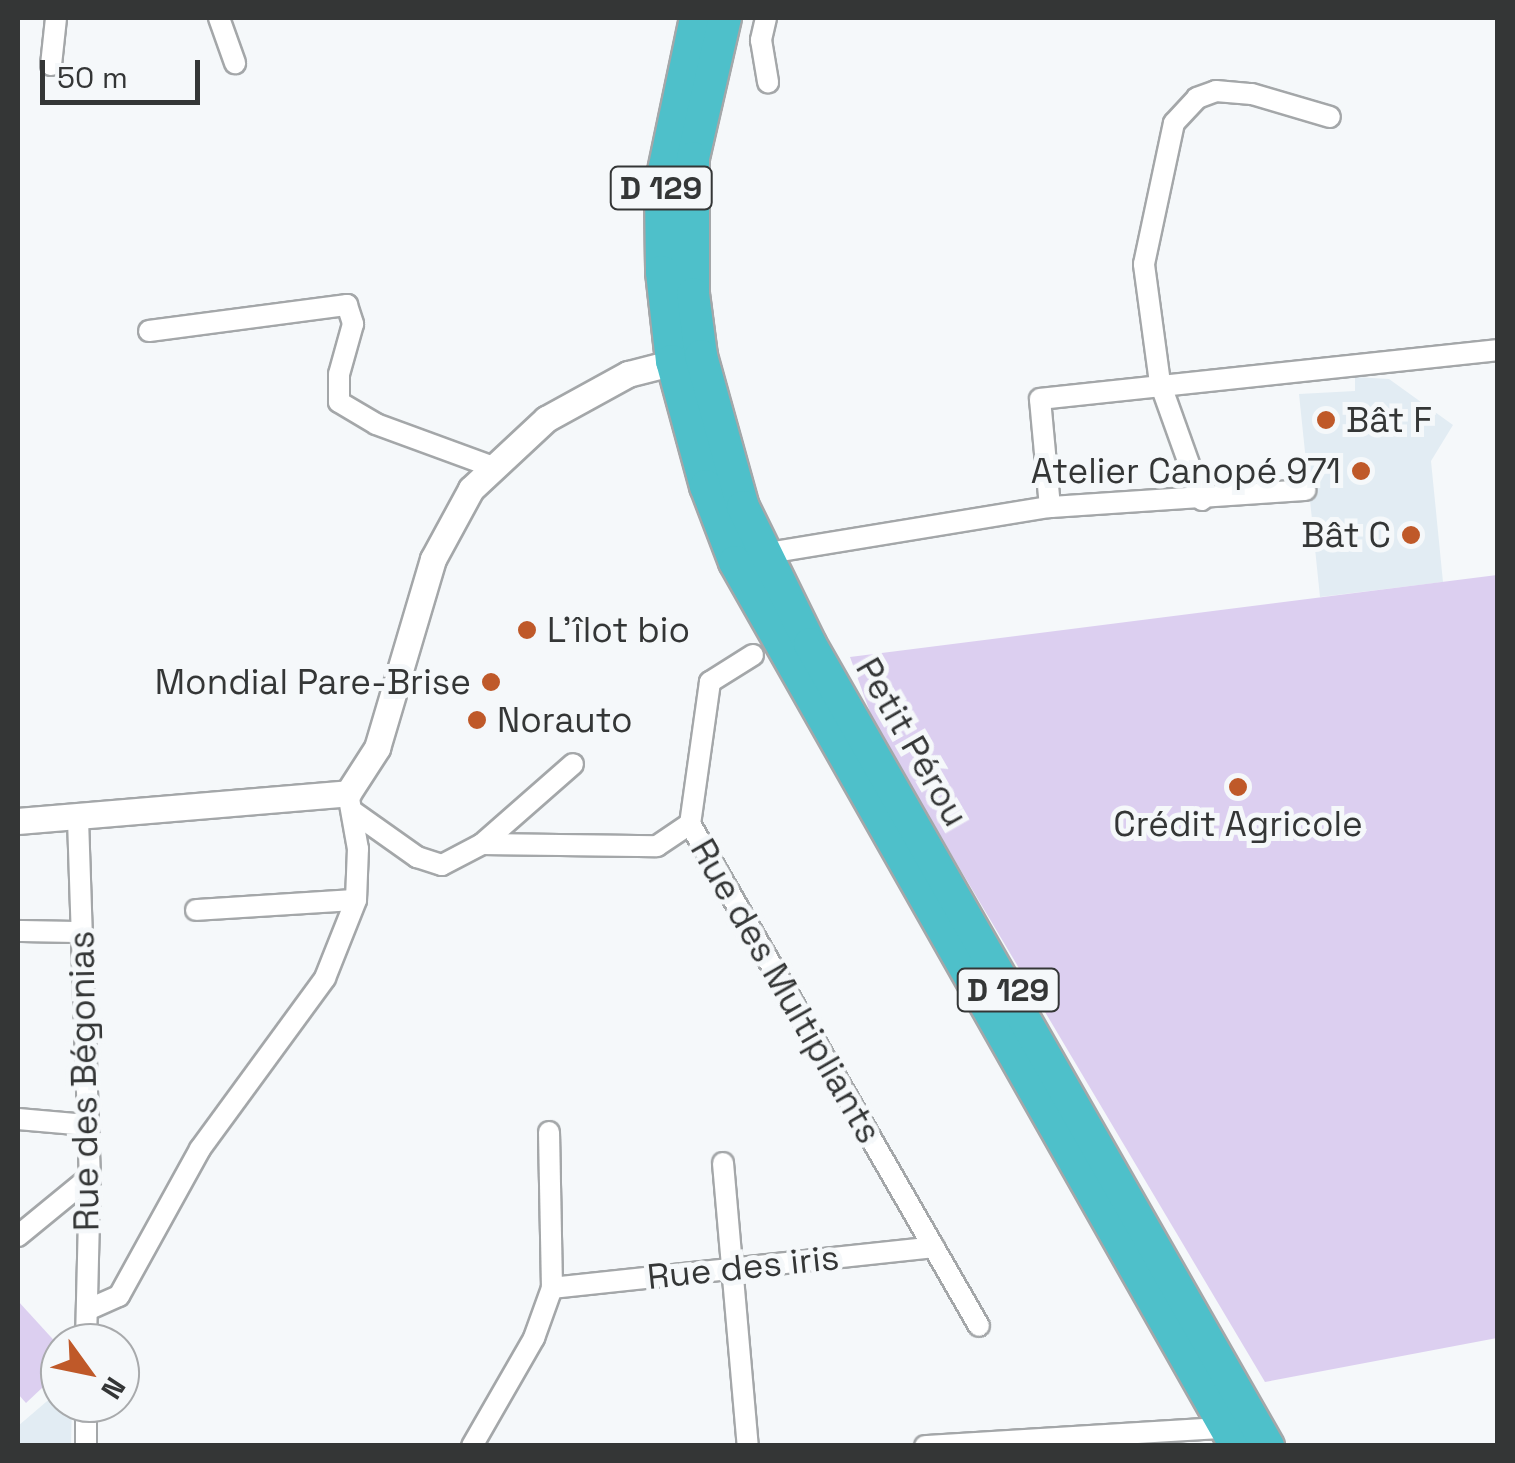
<!DOCTYPE html>
<meta charset="utf-8">
<style>
body{margin:0}
#map{position:relative;width:1515px;height:1463px;overflow:hidden;background:#f5f8fa;font-family:"Space Grotesk",sans-serif}
div>[style]{position:absolute}
.built>*{inset:0;background:#e2ecf3}
.green>*{inset:0;background:#dccff0}
.roads{filter:drop-shadow(2px 0 #a4a7a9) drop-shadow(-2px 0 #a4a7a9) drop-shadow(0 2px #a4a7a9) drop-shadow(0 -2px #a4a7a9)}
.minor>*{height:20px;margin:-10px;padding:0 10px;transform-origin:10px;border-radius:10px;background:#fff}
.tertiary>*{height:25px;margin:-12.5px;padding:0 12.5px;transform-origin:12.5px;border-radius:12.5px;background:#fff}
.trunk>*{height:32px;margin:-16px;padding:0 16px;transform-origin:16px;border-radius:16px;background:#4ec0ca}
.dots>*{width:28px;height:28px;translate:-50% -50%;box-sizing:border-box;border:5px solid #f5f8fa;border-radius:50%}
span{translate:-50% -50%;white-space:nowrap;text-align:center;line-height:1.15;-webkit-text-stroke:10px #f5f8fa;paint-order:stroke}
.shield-label span{padding:2px 8px;background:#f5f8fa;border:2px solid;border-radius:8px;-webkit-text-stroke-width:0}
.shield-label{font-size:32px;color:#343636;font-weight:700}
.poi-label{font-size:35px;color:#343636}
.left{translate:0 -50%;text-align:left}
.right{translate:-100% -50%;text-align:right}
.street-label{font-size:35px;color:#343636}
.frame{position:absolute;inset:0;border:20px solid #343636;pointer-events:none}
.north{position:absolute;left:40px;top:1323px;width:100px;height:100px;box-sizing:border-box;background:#f5f8fa;border:2px solid #a8aaac;border-radius:50%;rotate:123deg;font-size:28px;font-weight:700;line-height:40px;text-align:center;color:#343636}
.north::after{content:'';display:block;margin:auto;width:35px;height:45px;background:#bf5929;clip-path:polygon(50% 0,100% 100%,50% 72%,0 100%)}
.scale{position:absolute;left:40px;top:60px;width:160px;height:45px;box-sizing:border-box;border:5px solid #343636;border-top:0;padding-left:12px;font-size:30px;line-height:35px;white-space:nowrap;color:#343636;-webkit-text-stroke:8px #f5f8fa;paint-order:stroke}
</style>
<div id="map">
<div class="built">
<i style="clip-path:polygon(1355px 377px,1389px 379px,1453px 425px,1431px 461px,1443px 582px,1320px 597px,1299px 394px,1355px 391px)"></i>
<i style="clip-path:polygon(60px 1390px,60px 1403px,72px 1403px,71px 1445px,18px 1445px,18px 1426px)"></i>
</div>
<div class="green">
<i style="clip-path:polygon(1497px 575px,1497px 1338px,1265px 1382px,875px 726px,850px 657px)"></i>
<i style="clip-path:polygon(18px 1301px,60px 1347px,60px 1371px,26px 1403px,18px 1394px)"></i>
</div>
<div class="roads">
<div class="minor">
<i style="left:219px;top:18px;width:48px;rotate:70.4deg"></i>
<i style="left:766px;top:18px;width:23px;rotate:103deg"></i>
<i style="left:761px;top:40px;width:43px;rotate:80.5deg"></i>
<i style="left:51px;top:65px;width:47px;rotate:-83.9deg"></i>
<i style="left:149px;top:331px;width:200px;rotate:-7.5deg"></i>
<i style="left:347px;top:305px;width:20px;rotate:72deg"></i>
<i style="left:353px;top:324px;width:52px;rotate:105.6deg"></i>
<i style="left:339px;top:374px;width:28px;rotate:90deg"></i>
<i style="left:339px;top:402px;width:43px;rotate:30.7deg"></i>
<i style="left:376px;top:424px;width:121px;rotate:20.2deg"></i>
<i style="left:1202px;top:500px;width:124px;rotate:-109.7deg"></i>
<i style="left:1160px;top:383px;width:120px;rotate:-97.7deg"></i>
<i style="left:1144px;top:264px;width:144px;rotate:-78deg"></i>
<i style="left:1174px;top:123px;width:34px;rotate:-47deg"></i>
<i style="left:1197px;top:98px;width:20px;rotate:-20deg"></i>
<i style="left:1216px;top:91px;width:36px;rotate:5deg"></i>
<i style="left:1252px;top:94px;width:81px;rotate:16.4deg"></i>
<i style="left:1050px;top:507px;width:108px;rotate:-95.3deg"></i>
<i style="left:1040px;top:399px;width:461px;rotate:-6.1deg"></i>
<i style="left:756px;top:555px;width:298px;rotate:-9.3deg"></i>
<i style="left:1050px;top:507px;width:256px;rotate:-3.8deg"></i>
<i style="left:753px;top:655px;width:51px;rotate:147.9deg"></i>
<i style="left:710px;top:682px;width:143px;rotate:98deg"></i>
<i style="left:690px;top:824px;width:579px;rotate:60.07deg"></i>
<i style="left:352px;top:811px;width:80px;rotate:35.3deg"></i>
<i style="left:417px;top:857px;width:26px;rotate:18deg"></i>
<i style="left:442px;top:865px;width:45px;rotate:-27.7deg"></i>
<i style="left:482px;top:844px;width:121px;rotate:-41.3deg"></i>
<i style="left:78px;top:819px;width:358px;rotate:88.1deg"></i>
<i style="left:90px;top:1177px;width:166px;rotate:91.4deg"></i>
<i style="left:482px;top:844px;width:175px;rotate:0.7deg"></i>
<i style="left:657px;top:846px;width:40px;rotate:-34deg"></i>
<i style="left:196px;top:910px;width:160px;rotate:-3.6deg"></i>
<i style="left:18px;top:931px;width:62px;rotate:0.9deg"></i>
<i style="left:18px;top:1119px;width:69px;rotate:5deg"></i>
<i style="left:723px;top:1163px;width:284px;rotate:85deg"></i>
<i style="left:18px;top:1236px;width:93px;rotate:-39.3deg"></i>
<i style="left:552px;top:1288px;width:384px;rotate:-6.1deg"></i>
<i style="left:87px;top:1310px;width:35px;rotate:-24deg"></i>
<i style="left:119px;top:1296px;width:168px;rotate:-61.1deg"></i>
<i style="left:200px;top:1149px;width:212px;rotate:-53.8deg"></i>
<i style="left:325px;top:978px;width:84px;rotate:-68.3deg"></i>
<i style="left:356px;top:900px;width:51px;rotate:-87.8deg"></i>
<i style="left:358px;top:849px;width:57px;rotate:-100.1deg"></i>
<i style="left:86px;top:1403px;width:43px;rotate:90deg"></i>
<i style="left:472px;top:1446px;width:125px;rotate:-60.1deg"></i>
<i style="left:534px;top:1338px;width:53px;rotate:-70.2deg"></i>
<i style="left:552px;top:1288px;width:156px;rotate:-91.1deg"></i>
<i style="left:925px;top:1446px;width:310px;rotate:-3.5deg"></i>
</div>
<div class="tertiary">
<i style="left:18px;top:821px;width:331px;rotate:-4.8deg"></i>
<i style="left:348px;top:793px;width:54px;rotate:-57.2deg"></i>
<i style="left:377px;top:748px;width:197px;rotate:-73.5deg"></i>
<i style="left:433px;top:559px;width:80px;rotate:-61.5deg"></i>
<i style="left:471px;top:489px;width:103px;rotate:-43deg"></i>
<i style="left:546px;top:419px;width:94px;rotate:-28.8deg"></i>
<i style="left:628px;top:374px;width:61px;rotate:-14.3deg"></i>
</div>
<div class="trunk">
<i style="left:696px;top:18px;width:172px;rotate:101.8deg"></i>
<i style="left:661px;top:186px;width:86px;rotate:89.3deg"></i>
<i style="left:662px;top:272px;width:90px;rotate:83.6deg"></i>
<i style="left:672px;top:361px;width:130px;rotate:74.8deg"></i>
<i style="left:706px;top:486px;width:81px;rotate:69.1deg"></i>
<i style="left:735px;top:562px;width:1016px;rotate:60.46deg"></i>
<i style="left:725px;top:18px;width:144px;rotate:102.9deg"></i>
<i style="left:693px;top:158px;width:136px;rotate:90deg"></i>
<i style="left:693px;top:294px;width:63px;rotate:82.6deg"></i>
<i style="left:701px;top:356px;width:157px;rotate:74.5deg"></i>
<i style="left:743px;top:507px;width:153px;rotate:63.9deg"></i>
<i style="left:810px;top:644px;width:924px;rotate:60.27deg"></i>
</div>
</div>
<div class="dots">
<i style="left:1326px;top:420px;background:#bf5929"></i>
<i style="left:1361px;top:471px;background:#bf5929"></i>
<i style="left:1411px;top:535px;background:#bf5929"></i>
<i style="left:527px;top:630px;background:#bf5929"></i>
<i style="left:491px;top:682px;background:#bf5929"></i>
<i style="left:477px;top:720px;background:#bf5929"></i>
<i style="left:1238px;top:787px;background:#bf5929"></i>
</div>
<div class="shield-label">
<span style="left:661px;top:188px">D 129</span>
<span style="left:1008px;top:990px">D 129</span>
</div>
<div class="poi-label">
<span class="left" style="left:1346px;top:420px">Bât F</span>
<span class="right" style="left:1341px;top:471px">Atelier Canopé 971</span>
<span class="right" style="left:1391px;top:535px">Bât C</span>
<span class="left" style="left:547px;top:630px">L'îlot bio</span>
<span class="right" style="left:471px;top:682px">Mondial Pare-Brise</span>
<span class="left" style="left:497px;top:720px">Norauto</span>
<span style="left:1238px;top:824px">Crédit Agricole</span>
</div>
<div class="street-label">
<span style="left:912px;top:742px;rotate:60deg">Petit Pérou</span>
<span style="left:786px;top:991px;rotate:60deg">Rue des Multipliants</span>
<span style="left:84px;top:1081px;rotate:-91deg">Rue des Bégonias</span>
<span style="left:743px;top:1267px;rotate:-6deg">Rue des iris</span>
</div>
<div class="frame"></div>
<div class="north">N</div>
<div class="scale">50 m</div>
</div>
